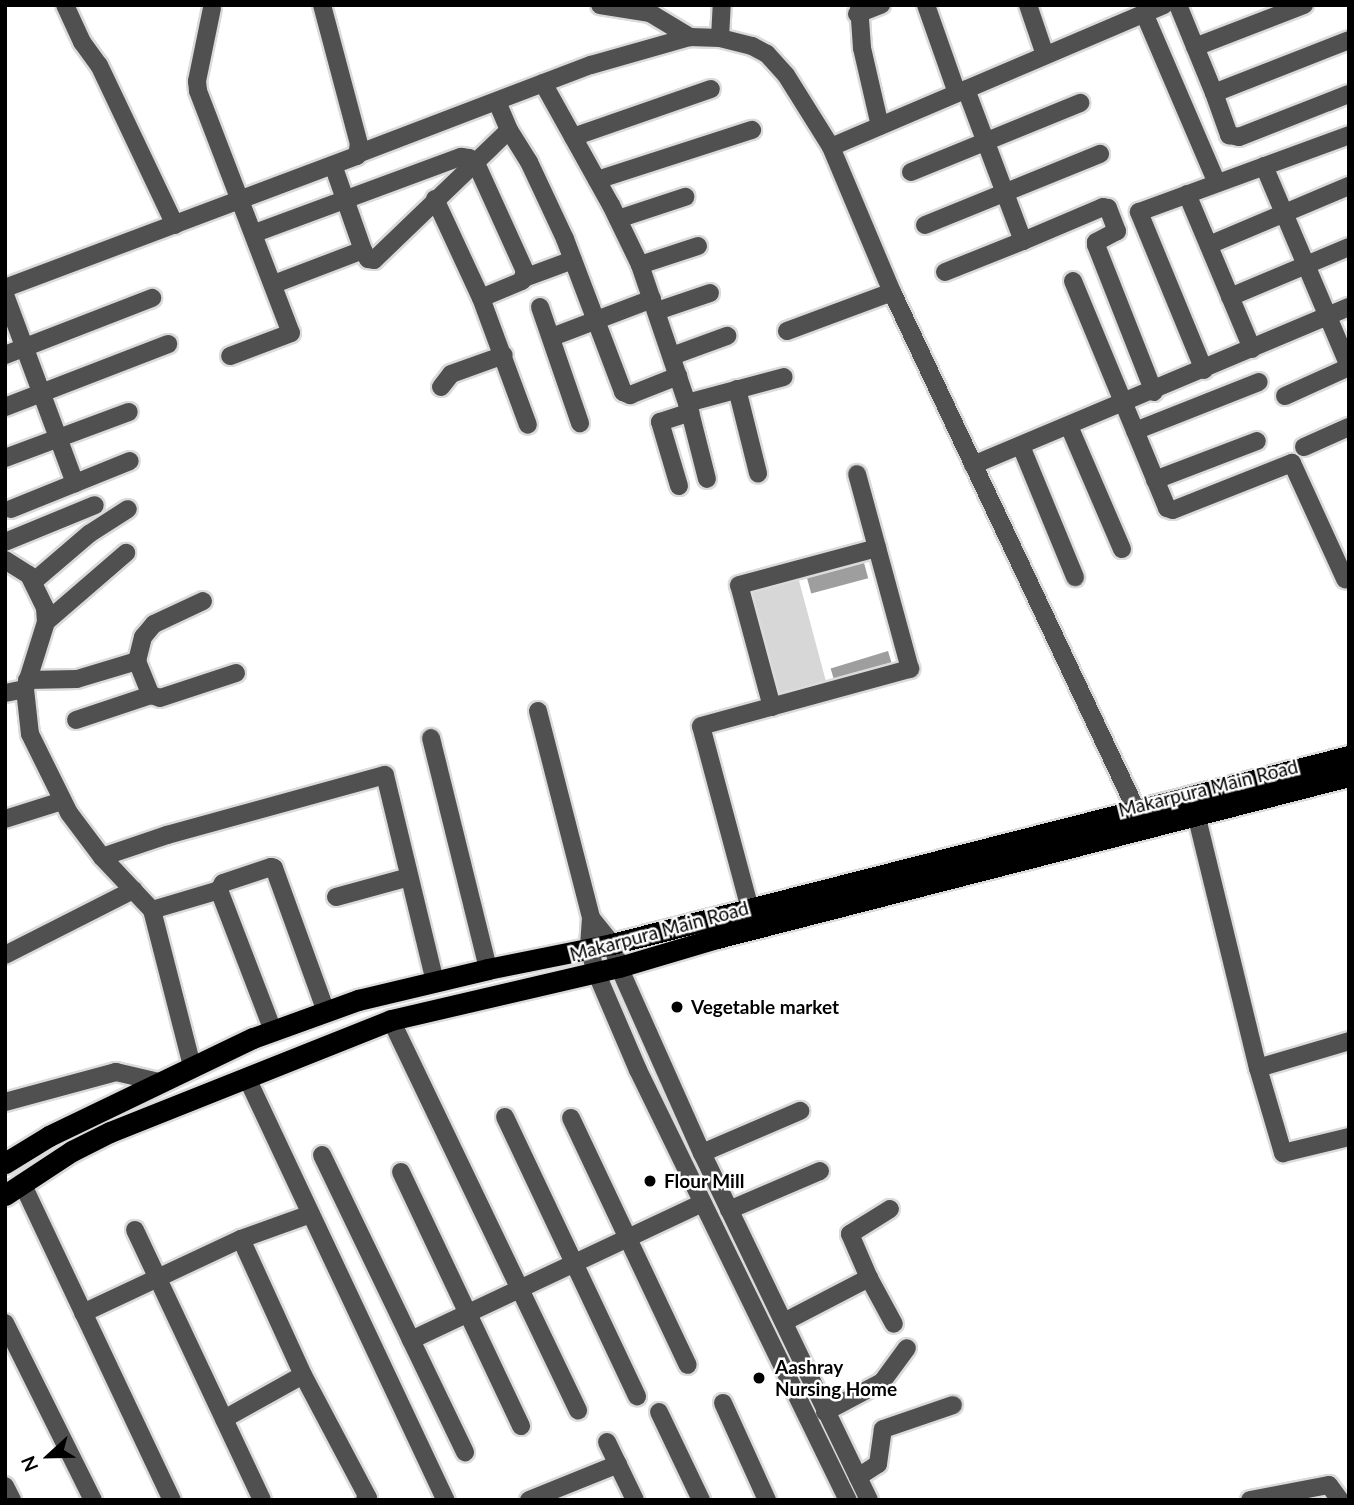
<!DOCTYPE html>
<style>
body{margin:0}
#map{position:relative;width:1354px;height:1505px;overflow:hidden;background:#fff;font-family:Lato,sans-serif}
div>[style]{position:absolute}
.green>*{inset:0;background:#d7d7d7;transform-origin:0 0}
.water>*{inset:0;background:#9e9e9e;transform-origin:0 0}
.roads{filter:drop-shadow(2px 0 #dbdbdb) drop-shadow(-2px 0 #dbdbdb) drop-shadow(0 2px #dbdbdb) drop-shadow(0 -2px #dbdbdb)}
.minor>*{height:18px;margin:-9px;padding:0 9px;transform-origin:9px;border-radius:9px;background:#505050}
.highway>*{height:21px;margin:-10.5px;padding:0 10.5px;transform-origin:10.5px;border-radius:10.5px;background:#000}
.dots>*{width:19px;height:19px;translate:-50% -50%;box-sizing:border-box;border:4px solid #fff;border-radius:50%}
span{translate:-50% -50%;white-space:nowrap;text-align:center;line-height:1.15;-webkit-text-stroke:5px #fff;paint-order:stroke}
.street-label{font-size:19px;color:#000}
.poi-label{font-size:19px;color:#000;font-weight:700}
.left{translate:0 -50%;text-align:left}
.frame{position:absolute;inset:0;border:7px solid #000;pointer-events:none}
.north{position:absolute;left:14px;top:1421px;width:70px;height:70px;-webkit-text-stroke:5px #fff;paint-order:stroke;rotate:248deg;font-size:19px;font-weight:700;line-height:28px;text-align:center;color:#000}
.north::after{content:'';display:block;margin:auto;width:24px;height:32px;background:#000;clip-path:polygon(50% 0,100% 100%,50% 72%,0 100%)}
</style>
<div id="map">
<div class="green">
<i style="left:798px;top:577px;width:109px;height:52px;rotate:75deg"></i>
</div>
<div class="water">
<i style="left:863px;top:559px;width:20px;height:59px;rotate:75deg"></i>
<i style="left:888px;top:651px;width:14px;height:60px;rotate:73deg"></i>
</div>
<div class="roads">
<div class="minor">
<i style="left:65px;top:5px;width:41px;rotate:65.3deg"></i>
<i style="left:82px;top:42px;width:29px;rotate:54deg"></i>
<i style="left:99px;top:65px;width:177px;rotate:64.6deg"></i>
<i style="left:600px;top:5px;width:51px;rotate:9.1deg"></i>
<i style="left:650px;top:13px;width:47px;rotate:31deg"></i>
<i style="left:859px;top:5px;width:43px;rotate:86deg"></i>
<i style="left:862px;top:48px;width:80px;rotate:77deg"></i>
<i style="left:926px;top:5px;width:93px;rotate:70.6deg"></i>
<i style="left:1028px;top:5px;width:53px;rotate:71.2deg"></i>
<i style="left:1178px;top:5px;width:95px;rotate:67.8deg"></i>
<i style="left:1214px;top:93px;width:145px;rotate:-21.4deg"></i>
<i style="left:212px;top:8px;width:75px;rotate:101.6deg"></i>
<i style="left:197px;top:81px;width:10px;rotate:84deg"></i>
<i style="left:198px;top:91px;width:259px;rotate:69deg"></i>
<i style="left:291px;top:333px;width:65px;rotate:159.3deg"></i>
<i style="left:1144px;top:13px;width:185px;rotate:66.8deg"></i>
<i style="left:857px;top:14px;width:26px;rotate:-21deg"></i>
<i style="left:720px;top:38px;width:33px;rotate:-87deg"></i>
<i style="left:1195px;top:47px;width:117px;rotate:-21.1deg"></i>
<i style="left:543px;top:83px;width:140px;rotate:60.9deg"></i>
<i style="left:611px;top:205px;width:67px;rotate:64.2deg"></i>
<i style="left:640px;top:265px;width:155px;rotate:71.2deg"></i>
<i style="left:690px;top:412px;width:69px;rotate:75.8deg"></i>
<i style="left:1214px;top:93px;width:45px;rotate:70.3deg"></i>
<i style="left:1229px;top:135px;width:10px;rotate:11deg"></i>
<i style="left:1239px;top:137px;width:118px;rotate:-21.4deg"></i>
<i style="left:509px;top:130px;width:38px;rotate:58deg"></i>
<i style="left:529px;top:162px;width:85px;rotate:64.9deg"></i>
<i style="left:565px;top:239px;width:164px;rotate:69.2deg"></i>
<i style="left:623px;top:392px;width:8px;rotate:23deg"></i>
<i style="left:630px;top:395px;width:52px;rotate:-21.6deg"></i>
<i style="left:573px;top:137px;width:146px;rotate:-19.2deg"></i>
<i style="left:831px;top:147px;width:362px;rotate:-23.1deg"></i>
<i style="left:360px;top:153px;width:247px;rotate:-20.9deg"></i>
<i style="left:591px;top:65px;width:103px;rotate:-15.8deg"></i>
<i style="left:690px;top:37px;width:30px;rotate:2deg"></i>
<i style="left:720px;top:38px;width:33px;rotate:14deg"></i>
<i style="left:752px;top:46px;width:17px;rotate:28deg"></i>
<i style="left:767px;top:54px;width:28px;rotate:48deg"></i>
<i style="left:786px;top:75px;width:85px;rotate:58deg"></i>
<i style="left:831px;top:147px;width:157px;rotate:67.2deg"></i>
<i style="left:892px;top:292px;width:584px;rotate:64.75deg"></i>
<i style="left:333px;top:165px;width:90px;rotate:70.6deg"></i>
<i style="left:363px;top:250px;width:10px;rotate:61deg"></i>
<i style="left:368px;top:259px;width:6px;rotate:9deg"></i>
<i style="left:374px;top:260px;width:187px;rotate:-43.9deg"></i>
<i style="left:509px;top:130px;width:30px;rotate:-113deg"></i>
<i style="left:1264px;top:166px;width:217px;rotate:67deg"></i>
<i style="left:911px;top:172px;width:183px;rotate:-22.2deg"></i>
<i style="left:597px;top:180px;width:163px;rotate:-17.9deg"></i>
<i style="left:1187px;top:194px;width:168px;rotate:67.2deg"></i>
<i style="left:435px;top:199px;width:109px;rotate:65.1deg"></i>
<i style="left:481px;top:298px;width:135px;rotate:69.7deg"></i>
<i style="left:618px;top:219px;width:71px;rotate:-18.2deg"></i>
<i style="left:925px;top:225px;width:189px;rotate:-22.1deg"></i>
<i style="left:255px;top:233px;width:220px;rotate:-20.3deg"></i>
<i style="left:461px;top:157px;width:8px;rotate:7deg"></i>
<i style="left:469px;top:158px;width:7px;rotate:27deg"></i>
<i style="left:475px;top:161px;width:121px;rotate:65.6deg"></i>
<i style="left:525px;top:271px;width:10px;rotate:107deg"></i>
<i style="left:522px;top:281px;width:44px;rotate:157.5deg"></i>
<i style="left:1023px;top:241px;width:87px;rotate:-23deg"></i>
<i style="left:1103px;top:207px;width:5px;rotate:11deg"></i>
<i style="left:1108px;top:208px;width:25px;rotate:69deg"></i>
<i style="left:1117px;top:231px;width:24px;rotate:152deg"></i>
<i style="left:1096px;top:242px;width:3px;rotate:90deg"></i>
<i style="left:1096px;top:245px;width:158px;rotate:68.5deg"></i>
<i style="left:1209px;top:245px;width:152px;rotate:-22.9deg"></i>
<i style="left:640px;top:265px;width:61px;rotate:-18.1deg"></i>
<i style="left:945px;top:272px;width:84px;rotate:-21.7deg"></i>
<i style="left:1023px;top:241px;width:162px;rotate:-110.6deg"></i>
<i style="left:524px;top:278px;width:52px;rotate:-20.2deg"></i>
<i style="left:1073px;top:281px;width:246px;rotate:67.5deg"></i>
<i style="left:1167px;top:508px;width:6px;rotate:18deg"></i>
<i style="left:1173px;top:510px;width:128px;rotate:-21.6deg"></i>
<i style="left:1292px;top:463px;width:128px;rotate:65.4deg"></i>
<i style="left:274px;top:284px;width:95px;rotate:-20.9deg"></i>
<i style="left:5px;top:288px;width:376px;rotate:-20.6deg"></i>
<i style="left:357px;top:156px;width:12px;rotate:-81deg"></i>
<i style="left:359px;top:144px;width:144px;rotate:-104.9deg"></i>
<i style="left:5px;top:295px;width:201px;rotate:69.6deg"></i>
<i style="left:1230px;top:297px;width:129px;rotate:-22.8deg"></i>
<i style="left:540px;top:307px;width:123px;rotate:71deg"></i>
<i style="left:657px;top:311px;width:56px;rotate:-18.8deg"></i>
<i style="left:787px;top:331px;width:112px;rotate:-20.4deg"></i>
<i style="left:552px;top:337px;width:107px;rotate:-20.8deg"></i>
<i style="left:5px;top:355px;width:158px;rotate:-21.2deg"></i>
<i style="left:672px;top:356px;width:59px;rotate:-20deg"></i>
<i style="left:1204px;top:370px;width:171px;rotate:-112.4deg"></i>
<i style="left:1139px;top:212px;width:224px;rotate:-20.1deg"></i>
<i style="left:441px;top:387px;width:16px;rotate:-52deg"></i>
<i style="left:451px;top:374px;width:56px;rotate:-19.7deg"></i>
<i style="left:737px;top:389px;width:87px;rotate:76deg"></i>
<i style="left:1285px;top:396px;width:70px;rotate:-24.4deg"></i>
<i style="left:687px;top:403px;width:100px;rotate:-15deg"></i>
<i style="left:5px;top:407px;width:175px;rotate:-21.1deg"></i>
<i style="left:1069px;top:426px;width:134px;rotate:66.7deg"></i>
<i style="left:1135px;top:431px;width:133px;rotate:-21.6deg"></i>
<i style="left:1021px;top:446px;width:142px;rotate:67.6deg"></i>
<i style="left:1304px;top:447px;width:49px;rotate:-24deg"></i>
<i style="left:5px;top:458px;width:132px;rotate:-20.4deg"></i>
<i style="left:973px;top:465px;width:408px;rotate:-22.8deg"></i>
<i style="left:1155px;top:480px;width:109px;rotate:-20.9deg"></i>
<i style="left:679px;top:486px;width:67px;rotate:-106.5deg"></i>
<i style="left:660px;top:422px;width:32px;rotate:-18deg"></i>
<i style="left:11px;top:509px;width:128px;rotate:-22deg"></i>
<i style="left:5px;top:542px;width:97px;rotate:-22.3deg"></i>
<i style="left:5px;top:560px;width:28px;rotate:32deg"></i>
<i style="left:29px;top:575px;width:37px;rotate:64deg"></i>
<i style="left:45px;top:608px;width:14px;rotate:86deg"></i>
<i style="left:46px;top:622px;width:70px;rotate:107.4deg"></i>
<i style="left:25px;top:689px;width:45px;rotate:83.7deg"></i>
<i style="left:30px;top:734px;width:88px;rotate:63.7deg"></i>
<i style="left:69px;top:813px;width:55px;rotate:53.1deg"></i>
<i style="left:102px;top:857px;width:73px;rotate:46.7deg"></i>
<i style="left:152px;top:910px;width:161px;rotate:75.6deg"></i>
<i style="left:33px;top:582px;width:74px;rotate:-40.6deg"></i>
<i style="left:89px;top:534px;width:46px;rotate:-32.7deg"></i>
<i style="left:46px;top:622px;width:106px;rotate:-40.8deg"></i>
<i style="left:137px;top:661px;width:25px;rotate:-76deg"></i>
<i style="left:143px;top:637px;width:17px;rotate:-50deg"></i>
<i style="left:154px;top:624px;width:54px;rotate:-25.1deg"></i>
<i style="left:27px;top:680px;width:50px;rotate:-1.1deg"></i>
<i style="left:77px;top:679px;width:63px;rotate:-16.7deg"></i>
<i style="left:137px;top:661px;width:37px;rotate:68deg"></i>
<i style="left:151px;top:695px;width:9px;rotate:18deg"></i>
<i style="left:160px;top:698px;width:80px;rotate:-18.2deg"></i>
<i style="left:5px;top:693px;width:20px;rotate:-11deg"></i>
<i style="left:772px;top:707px;width:126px;rotate:-105.1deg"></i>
<i style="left:739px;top:585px;width:143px;rotate:-15deg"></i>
<i style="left:538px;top:711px;width:214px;rotate:75.6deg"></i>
<i style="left:591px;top:918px;width:30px;rotate:94deg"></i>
<i style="left:589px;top:948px;width:25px;rotate:74deg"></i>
<i style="left:596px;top:972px;width:107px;rotate:66.8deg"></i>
<i style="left:638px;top:1070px;width:479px;rotate:64deg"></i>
<i style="left:76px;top:720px;width:79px;rotate:-18.4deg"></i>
<i style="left:431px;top:738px;width:238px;rotate:76.1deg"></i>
<i style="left:1196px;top:814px;width:261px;rotate:76.3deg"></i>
<i style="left:1258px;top:1068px;width:95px;rotate:-16.5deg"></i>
<i style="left:5px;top:819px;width:60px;rotate:-17.5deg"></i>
<i style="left:102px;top:857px;width:69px;rotate:-18.7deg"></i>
<i style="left:167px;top:835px;width:226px;rotate:-15.4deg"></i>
<i style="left:385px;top:775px;width:213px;rotate:76.4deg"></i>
<i style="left:219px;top:890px;width:8px;rotate:-60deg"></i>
<i style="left:223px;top:883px;width:51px;rotate:-18.4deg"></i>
<i style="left:271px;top:867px;width:3px;rotate:18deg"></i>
<i style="left:274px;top:868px;width:153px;rotate:70.1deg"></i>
<i style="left:336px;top:897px;width:76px;rotate:-15.3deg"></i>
<i style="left:750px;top:909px;width:189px;rotate:-105deg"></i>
<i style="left:701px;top:726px;width:217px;rotate:-15.3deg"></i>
<i style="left:910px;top:669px;width:202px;rotate:-105.2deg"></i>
<i style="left:152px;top:910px;width:70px;rotate:-16.6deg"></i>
<i style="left:219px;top:890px;width:151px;rotate:69deg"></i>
<i style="left:591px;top:918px;width:33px;rotate:51deg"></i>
<i style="left:612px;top:944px;width:24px;rotate:73deg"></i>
<i style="left:619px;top:967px;width:204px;rotate:66deg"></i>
<i style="left:702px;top:1153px;width:385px;rotate:64.3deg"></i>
<i style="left:5px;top:955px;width:144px;rotate:-26.9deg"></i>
<i style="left:391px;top:1020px;width:433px;rotate:64.4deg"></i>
<i style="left:1258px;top:1068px;width:89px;rotate:73.6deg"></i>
<i style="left:1283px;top:1153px;width:68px;rotate:-13.6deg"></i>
<i style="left:247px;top:1078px;width:467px;rotate:64.8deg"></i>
<i style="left:5px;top:1102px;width:115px;rotate:-15.1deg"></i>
<i style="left:116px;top:1072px;width:44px;rotate:13.1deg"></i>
<i style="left:505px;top:1117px;width:309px;rotate:64.7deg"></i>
<i style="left:571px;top:1118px;width:273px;rotate:64.7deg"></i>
<i style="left:702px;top:1153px;width:107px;rotate:-23.2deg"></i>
<i style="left:322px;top:1155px;width:330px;rotate:64.3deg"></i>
<i style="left:401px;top:1172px;width:281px;rotate:64.7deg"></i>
<i style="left:22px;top:1183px;width:351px;rotate:64.7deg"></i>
<i style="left:729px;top:1210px;width:99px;rotate:-23.2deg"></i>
<i style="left:135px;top:1230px;width:298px;rotate:64.8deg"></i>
<i style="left:241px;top:1239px;width:74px;rotate:-19.7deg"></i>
<i style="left:869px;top:1278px;width:52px;rotate:61.5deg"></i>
<i style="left:83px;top:1313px;width:174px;rotate:-25.1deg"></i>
<i style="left:241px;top:1239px;width:149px;rotate:65.5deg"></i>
<i style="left:303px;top:1375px;width:139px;rotate:62.1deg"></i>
<i style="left:368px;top:1498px;width:4px;rotate:146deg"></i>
<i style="left:784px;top:1322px;width:96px;rotate:-27.4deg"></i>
<i style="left:869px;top:1278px;width:48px;rotate:-113.4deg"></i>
<i style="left:850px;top:1234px;width:47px;rotate:-32deg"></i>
<i style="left:5px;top:1323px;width:198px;rotate:63.6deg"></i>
<i style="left:411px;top:1340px;width:322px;rotate:-25.2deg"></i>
<i style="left:723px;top:1403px;width:107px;rotate:65.6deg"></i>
<i style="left:659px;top:1412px;width:98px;rotate:64.5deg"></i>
<i style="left:825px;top:1412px;width:64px;rotate:-27.8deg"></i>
<i style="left:882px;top:1382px;width:42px;rotate:-53.7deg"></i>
<i style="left:224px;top:1419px;width:90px;rotate:-29.1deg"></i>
<i style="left:607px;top:1442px;width:64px;rotate:64.2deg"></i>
<i style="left:858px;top:1477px;width:24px;rotate:-33deg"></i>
<i style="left:878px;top:1464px;width:35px;rotate:-82deg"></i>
<i style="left:883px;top:1429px;width:74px;rotate:-18.9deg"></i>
<i style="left:5px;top:1486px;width:16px;rotate:63deg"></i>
<i style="left:529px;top:1500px;width:96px;rotate:-22deg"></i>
<i style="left:1250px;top:1500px;width:80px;rotate:-10.8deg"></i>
<i style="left:1329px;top:1485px;width:19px;rotate:54deg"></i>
</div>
<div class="highway">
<i style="left:5px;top:1163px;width:52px;rotate:-31.5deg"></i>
<i style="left:49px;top:1136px;width:226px;rotate:-25.7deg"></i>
<i style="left:253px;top:1038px;width:112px;rotate:-19.9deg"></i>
<i style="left:358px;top:1000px;width:134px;rotate:-13.4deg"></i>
<i style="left:488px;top:969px;width:126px;rotate:-11.4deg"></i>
<i style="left:612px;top:944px;width:761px;rotate:-14.31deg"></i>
<i style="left:5px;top:1195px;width:80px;rotate:-33.3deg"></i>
<i style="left:72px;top:1151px;width:42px;rotate:-26.6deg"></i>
<i style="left:110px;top:1132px;width:302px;rotate:-21.7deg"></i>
<i style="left:391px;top:1020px;width:234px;rotate:-13.1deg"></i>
<i style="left:619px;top:967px;width:102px;rotate:-16.5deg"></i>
<i style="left:717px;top:938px;width:652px;rotate:-14.38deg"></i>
</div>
</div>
<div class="dots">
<i style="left:677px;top:1007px;background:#000"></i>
<i style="left:650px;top:1181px;background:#000"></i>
<i style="left:759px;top:1378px;background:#000"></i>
</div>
<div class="street-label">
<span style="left:1208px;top:788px;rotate:-14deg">Makarpura Main Road</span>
<span style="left:659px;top:931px;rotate:-15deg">Makarpura Main Road</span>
</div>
<div class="poi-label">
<span class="left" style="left:691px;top:1007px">Vegetable market</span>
<span class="left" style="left:664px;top:1181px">Flour Mill</span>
<span class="left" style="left:775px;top:1378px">Aashray<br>Nursing Home</span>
</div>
<div class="frame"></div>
<div class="north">N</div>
</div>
